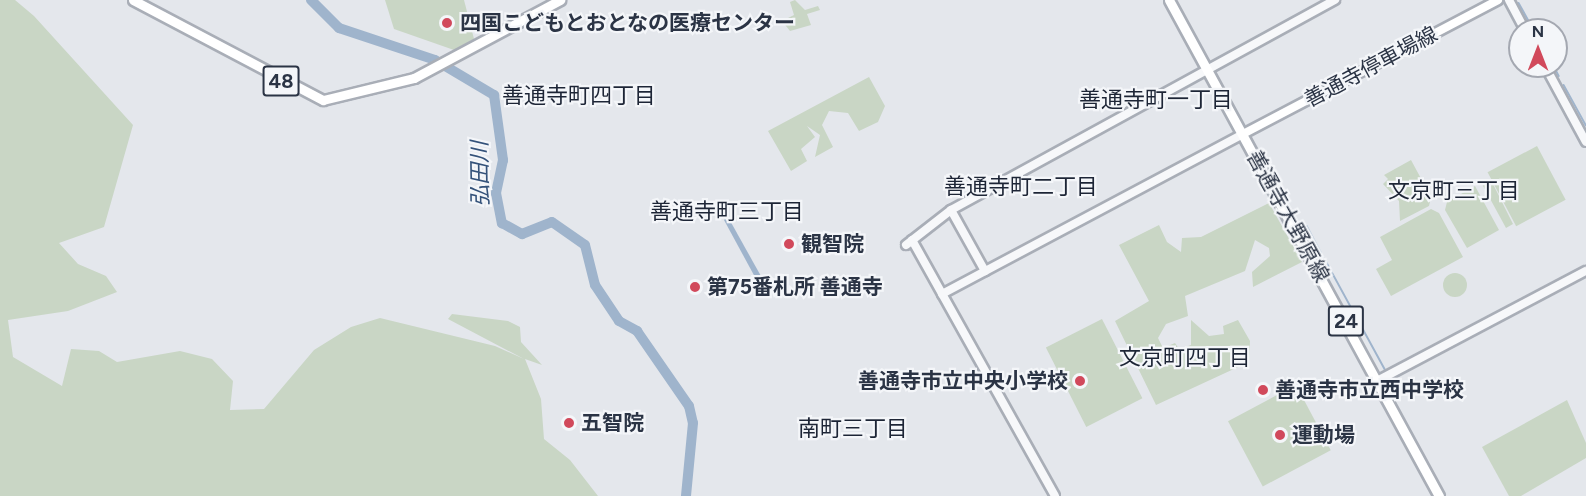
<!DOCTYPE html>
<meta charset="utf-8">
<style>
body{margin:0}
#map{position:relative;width:1586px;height:496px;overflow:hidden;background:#e4e7ec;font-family:Figtree,"Noto Sans JP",sans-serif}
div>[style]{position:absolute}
.green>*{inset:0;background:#c9d6c5;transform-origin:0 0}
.round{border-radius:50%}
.water>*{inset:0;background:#9fb4cc}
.stream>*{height:1.5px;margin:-0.75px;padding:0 0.75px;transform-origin:0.75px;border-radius:0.75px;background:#9fb4cc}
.river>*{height:10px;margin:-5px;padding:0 5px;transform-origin:5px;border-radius:5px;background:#9fb4cc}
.roads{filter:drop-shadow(2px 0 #a9aeb7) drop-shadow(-2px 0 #a9aeb7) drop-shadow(0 2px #a9aeb7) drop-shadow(0 -2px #a9aeb7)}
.tertiary>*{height:8px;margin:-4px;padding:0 4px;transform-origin:4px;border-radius:4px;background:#f7f8fa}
.secondary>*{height:8px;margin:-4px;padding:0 4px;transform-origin:4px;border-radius:4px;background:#fff}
.primary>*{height:9px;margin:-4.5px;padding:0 4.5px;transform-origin:4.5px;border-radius:4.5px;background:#fff}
.dots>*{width:16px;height:16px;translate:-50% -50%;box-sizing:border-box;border:3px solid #f4f6f9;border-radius:50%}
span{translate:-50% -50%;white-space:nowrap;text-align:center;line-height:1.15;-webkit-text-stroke:4.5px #f4f6f9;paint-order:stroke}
.shield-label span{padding:2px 4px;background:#f4f6f9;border:2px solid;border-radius:4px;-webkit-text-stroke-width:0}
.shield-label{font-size:20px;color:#2b3445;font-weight:700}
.poi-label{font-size:21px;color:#2b3445;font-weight:700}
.left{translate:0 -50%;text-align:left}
.right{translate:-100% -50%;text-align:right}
.street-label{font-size:21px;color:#2b3445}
.neighbourhood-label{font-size:22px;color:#1d2536}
.water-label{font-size:22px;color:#34527a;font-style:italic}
.north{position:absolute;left:1508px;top:18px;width:60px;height:60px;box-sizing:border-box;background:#f4f6f9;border:2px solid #a4a8b1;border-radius:50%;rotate:0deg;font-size:16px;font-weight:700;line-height:24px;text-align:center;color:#2b3445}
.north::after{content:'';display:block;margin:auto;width:21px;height:27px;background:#d1495b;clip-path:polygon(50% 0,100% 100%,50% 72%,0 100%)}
</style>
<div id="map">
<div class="green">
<i style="clip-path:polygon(0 0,15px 0,34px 16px,133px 125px,104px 227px,59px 243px,78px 264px,106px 276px,117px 292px,68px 311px,8px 320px,13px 357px,62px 386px,71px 349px,99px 351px,117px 362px,180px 351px,212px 359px,233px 381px,230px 410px,264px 409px,314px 350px,351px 327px,380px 318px,495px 346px,524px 359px,448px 319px,452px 314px,508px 321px,520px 327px,521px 342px,542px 365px,525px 359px,541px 399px,544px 439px,570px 460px,598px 496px,0 496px)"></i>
<i style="clip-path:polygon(385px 0,464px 0,474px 39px,454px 50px,394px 29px)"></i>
<i style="clip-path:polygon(795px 0,805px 10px,818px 6px,820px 10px,807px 14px,811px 25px,790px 31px,782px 21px,794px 15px,790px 2px)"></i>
<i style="clip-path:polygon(869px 77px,885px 106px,878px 122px,859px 131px,848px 113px,829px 111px,822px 125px,833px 147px,815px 157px,820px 135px,807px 126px,815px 137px,801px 149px,807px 161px,791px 171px,768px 131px)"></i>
<i style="left:1537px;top:146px;width:61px;height:56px;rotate:62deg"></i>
<i style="clip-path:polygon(1411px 160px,1431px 197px,1429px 206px,1400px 221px,1399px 201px,1383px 184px,1388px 179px,1384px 175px)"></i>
<i style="clip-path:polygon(1491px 180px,1513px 224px,1506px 228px,1482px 184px)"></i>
<i style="clip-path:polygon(1475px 186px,1499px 230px,1467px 248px,1445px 210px,1447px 202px)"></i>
<i style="clip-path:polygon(1269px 203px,1302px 262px,1253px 287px,1252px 272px,1270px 256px,1269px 248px,1255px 240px,1245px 271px,1185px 296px,1188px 316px,1166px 324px,1158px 338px,1163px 348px,1175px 343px,1179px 349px,1191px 345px,1191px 320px,1209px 336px,1224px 334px,1223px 326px,1238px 320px,1250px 341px,1249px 362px,1156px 405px,1115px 321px,1149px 301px,1119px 245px,1159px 225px,1167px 242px,1181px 252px,1182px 238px,1201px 237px)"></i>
<i style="clip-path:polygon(1431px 209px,1439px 213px,1463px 257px,1391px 296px,1376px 269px,1392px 260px,1380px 237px)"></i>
<i class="round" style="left:1443px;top:273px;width:24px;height:24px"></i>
<i style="left:1102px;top:319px;width:89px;height:63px;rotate:63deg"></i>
<i style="left:1296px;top:385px;width:74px;height:77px;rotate:62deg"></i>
<i style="clip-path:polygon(1567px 400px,1586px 443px,1586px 458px,1521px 496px,1509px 496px,1482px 447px)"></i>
</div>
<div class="water">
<i style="clip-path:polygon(728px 217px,767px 287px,762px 290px,724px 220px)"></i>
</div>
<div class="stream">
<i style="left:1519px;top:3px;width:31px;rotate:61deg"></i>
<i style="left:1554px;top:66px;width:11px;rotate:63deg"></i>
<i style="left:1564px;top:85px;width:46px;rotate:61.2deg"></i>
<i style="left:1307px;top:226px;width:30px;rotate:62deg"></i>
<i style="left:1326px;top:261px;width:125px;rotate:61.4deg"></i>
</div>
<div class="river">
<i style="left:311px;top:0;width:40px;rotate:45deg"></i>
<i style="left:339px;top:28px;width:101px;rotate:18.4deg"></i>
<i style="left:435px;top:60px;width:69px;rotate:30.7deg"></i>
<i style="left:494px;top:95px;width:66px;rotate:82.1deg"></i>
<i style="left:503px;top:160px;width:34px;rotate:102deg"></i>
<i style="left:496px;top:193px;width:31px;rotate:79deg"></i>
<i style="left:502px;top:223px;width:23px;rotate:29deg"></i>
<i style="left:522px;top:234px;width:32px;rotate:-22deg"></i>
<i style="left:552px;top:222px;width:40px;rotate:34.9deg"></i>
<i style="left:585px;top:245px;width:41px;rotate:76deg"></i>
<i style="left:595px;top:285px;width:43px;rotate:56.3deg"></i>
<i style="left:619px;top:321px;width:21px;rotate:29deg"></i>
<i style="left:637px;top:331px;width:91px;rotate:55.3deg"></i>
<i style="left:689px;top:406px;width:17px;rotate:77deg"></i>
<i style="left:693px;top:423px;width:73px;rotate:95.5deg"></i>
</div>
<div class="roads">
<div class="tertiary">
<i style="left:1509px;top:0;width:34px;rotate:62deg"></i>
<i style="left:1545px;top:66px;width:86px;rotate:61.7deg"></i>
<i style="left:951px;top:210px;width:70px;rotate:60.9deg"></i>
<i style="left:912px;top:240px;width:293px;rotate:60.8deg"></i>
<i style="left:906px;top:245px;width:57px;rotate:-37.9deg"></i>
<i style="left:951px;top:210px;width:438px;rotate:-28.7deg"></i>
<i style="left:942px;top:294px;width:341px;rotate:-28deg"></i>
<i style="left:1377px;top:381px;width:236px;rotate:-27.8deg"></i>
</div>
<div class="secondary">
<i style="left:1243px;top:134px;width:288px;rotate:-27.7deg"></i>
</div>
<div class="primary">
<i style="left:133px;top:0;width:215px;rotate:27.8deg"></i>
<i style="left:323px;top:100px;width:94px;rotate:-13.6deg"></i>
<i style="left:414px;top:78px;width:166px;rotate:-28.1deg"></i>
<i style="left:1169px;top:0;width:565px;rotate:61.44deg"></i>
</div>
</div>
<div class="dots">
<i style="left:447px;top:23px;background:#d1495b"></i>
<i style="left:789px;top:244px;background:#d1495b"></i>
<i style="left:695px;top:287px;background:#d1495b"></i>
<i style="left:1080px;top:381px;background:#d1495b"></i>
<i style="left:1263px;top:390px;background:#d1495b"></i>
<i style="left:569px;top:423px;background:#d1495b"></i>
<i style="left:1280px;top:435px;background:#d1495b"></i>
</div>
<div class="shield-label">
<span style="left:281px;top:81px">48</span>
<span style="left:1346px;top:321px">24</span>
</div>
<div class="poi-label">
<span class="left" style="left:460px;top:23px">四国こどもとおとなの医療センター</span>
<span class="left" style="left:801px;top:244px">観智院</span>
<span class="left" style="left:707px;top:287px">第75番札所 善通寺</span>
<span class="right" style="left:1068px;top:381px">善通寺市立中央小学校</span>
<span class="left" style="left:1275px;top:390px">善通寺市立西中学校</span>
<span class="left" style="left:581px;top:423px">五智院</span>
<span class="left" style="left:1292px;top:435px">運動場</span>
</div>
<div class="street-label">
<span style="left:1371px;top:67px;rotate:-28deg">善通寺停車場線</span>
<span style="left:1288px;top:216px;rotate:61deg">善通寺大野原線</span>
</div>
<div class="neighbourhood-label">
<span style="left:579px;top:96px">善通寺町四丁目</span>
<span style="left:1156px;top:100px">善通寺町一丁目</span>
<span style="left:1021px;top:187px">善通寺町二丁目</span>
<span style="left:1454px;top:191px">文京町三丁目</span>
<span style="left:727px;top:212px">善通寺町三丁目</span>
<span style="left:1185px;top:358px">文京町四丁目</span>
<span style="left:853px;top:429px">南町三丁目</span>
</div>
<div class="water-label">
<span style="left:480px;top:174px;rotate:-91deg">弘田川</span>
</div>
<div class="north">N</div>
</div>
